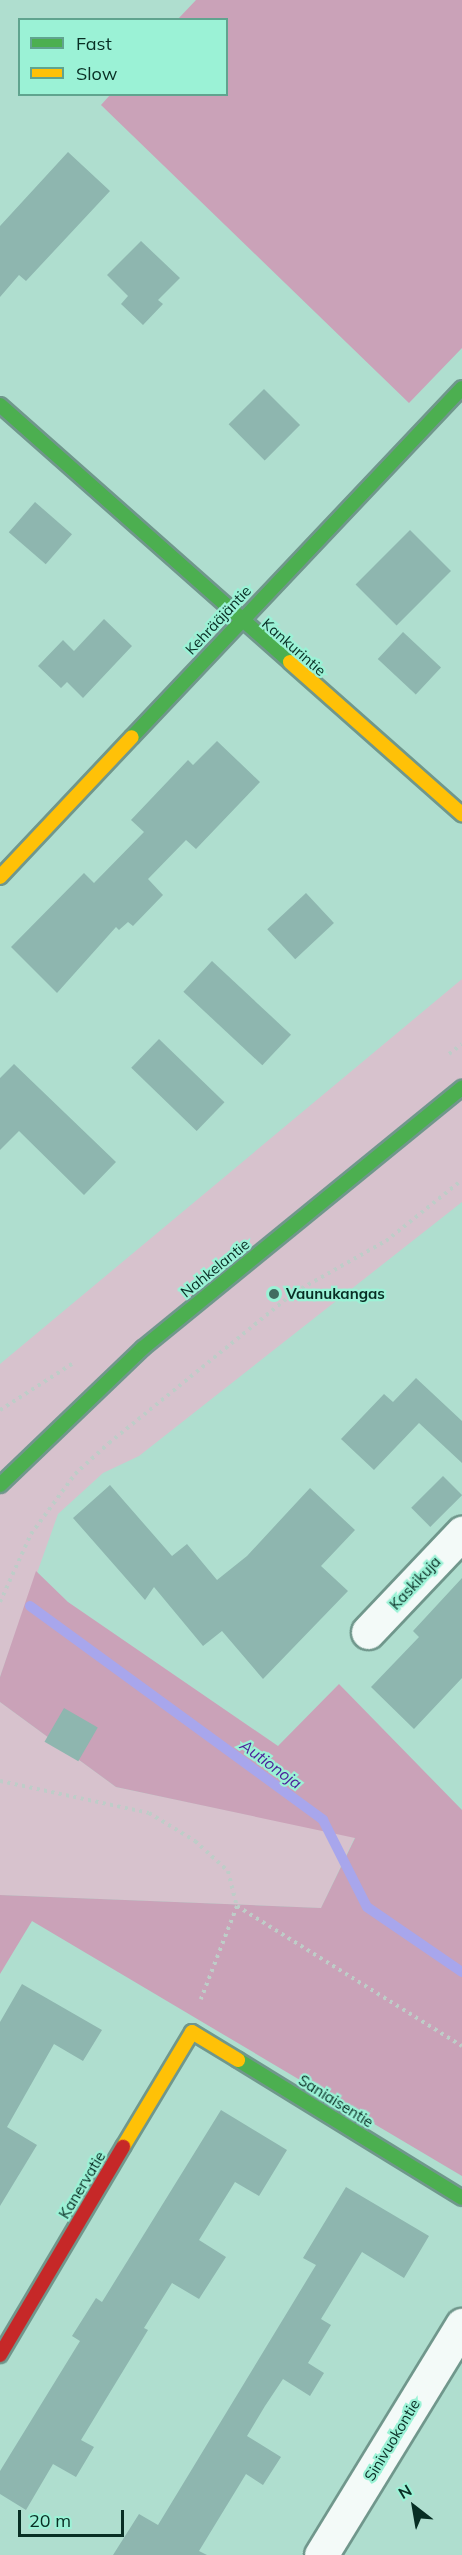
<!DOCTYPE html>
<meta charset="utf-8">
<style>
body{margin:0}
#map{position:relative;width:462px;height:2555px;overflow:hidden;background:#afdecf;font-family:Mulish,sans-serif}
div>[style]{position:absolute}
.green>*{inset:0;background:#d7c2cd}
.forest>*{inset:0;background:#caa2b8}
.stream>*{height:10px;margin:-5px;padding:0 5px;transform-origin:5px;border-radius:5px;background:#a8a6ec}
.building>*{inset:0;background:#8eb6af;transform-origin:0 0}
.path>*{height:4px;margin-top:-2px;transform-origin:0;background:repeating-linear-gradient(90deg,#becdc8 0 3px,transparent 0 7.5px)}
.roads{filter:drop-shadow(2px 0 #70978c) drop-shadow(-2px 0 #70978c) drop-shadow(0 2px #70978c) drop-shadow(0 -2px #70978c)}
.street>*{height:33px;margin:-16.5px;padding:0 16.5px;transform-origin:16.5px;border-radius:16.5px;background:#f3faf8}
.fast>*{height:14px;margin:-7px;padding:0 7px;transform-origin:7px;border-radius:7px;background:#4caf50}
.slow>*{height:14px;margin:-7px;padding:0 7px;transform-origin:7px;border-radius:7px;background:#ffc107}
.jam>*{height:14px;margin:-7px;padding:0 7px;transform-origin:7px;border-radius:7px;background:#c62828}
.dots>*{width:16px;height:16px;translate:-50% -50%;box-sizing:border-box;border:3px solid #9bf2d6;border-radius:50%}
span{translate:-50% -50%;white-space:nowrap;text-align:center;line-height:1.15;-webkit-text-stroke:4.5px #9bf2d6;paint-order:stroke}
.street-label{font-size:15px;color:#082e24}
.poi-label{font-size:15px;color:#082e24;font-weight:700}
.left{translate:0 -50%;text-align:left}
.water-label{font-size:16px;color:#4a1e99;font-style:italic}
.legend{position:absolute;left:18px;top:18px;width:210px;height:78px;box-sizing:border-box;background:#9bf2d6;border:2px solid #60a48f;margin:0;padding:8px 10px;list-style:none;font-size:18px;color:#082e24}
.legend li{display:flex;align-items:center;gap:12px;height:30px}
.legend b{width:30px;border:2px solid #60a48f}
.north{position:absolute;left:384px;top:2477px;width:60px;height:60px;-webkit-text-stroke:4px #9bf2d6;paint-order:stroke;rotate:329deg;font-size:16px;font-weight:700;line-height:24px;text-align:center;color:#082e24}
.north::after{content:'';display:block;margin:auto;width:21px;height:27px;background:#082e24;clip-path:polygon(50% 0,100% 100%,50% 72%,0 100%)}
.scale{position:absolute;left:18px;top:2510px;width:106px;height:27px;box-sizing:border-box;border:3px solid #082e24;border-top:0;padding-left:8px;font-size:18px;line-height:21px;white-space:nowrap;color:#082e24;-webkit-text-stroke:4px #9bf2d6;paint-order:stroke}
</style>
<div id="map">
<div class="green">
<i style="clip-path:polygon(462px 979px,462px 1202px,139px 1456px,103px 1473px,58px 1514px,0 1677px,0 1364px)"></i>
<i style="clip-path:polygon(0 1702px,116px 1787px,355px 1837px,321px 1908px,0 1895px)"></i>
</div>
<div class="forest">
<i style="clip-path:polygon(196px 0,462px 0,462px 348px,409px 403px,101px 105px,110px 95px,226px 94px,226px 20px,178px 19px)"></i>
<i style="clip-path:polygon(36px 1571px,68px 1602px,278px 1746px,339px 1684px,462px 1810px,462px 2176px,32px 1921px,0 1974px,0 1895px,321px 1908px,355px 1838px,116px 1787px,0 1702px,0 1677px)"></i>
</div>
<div class="stream">
<i style="left:30px;top:1606px;width:363px;rotate:36.1deg"></i>
<i style="left:323px;top:1820px;width:97px;rotate:63.2deg"></i>
<i style="left:367px;top:1907px;width:115px;rotate:34.4deg"></i>
</div>
<div class="building">
<i style="clip-path:polygon(68px 152px,110px 191px,26px 281px,19px 275px,0 297px,0 226px)"></i>
<i style="clip-path:polygon(141px 241px,180px 278px,158px 300px,163px 304px,143px 325px,121px 304px,128px 296px,107px 275px)"></i>
<i style="left:264px;top:389px;width:51px;height:50px;rotate:45deg"></i>
<i style="left:35px;top:502px;width:49px;height:40px;rotate:41deg"></i>
<i style="left:410px;top:530px;width:58px;height:77px;rotate:45deg"></i>
<i style="clip-path:polygon(104px 619px,132px 646px,83px 698px,67px 682px,61px 688px,38px 666px,63px 640px,74px 651px)"></i>
<i style="left:403px;top:632px;width:52px;height:37px;rotate:43deg"></i>
<i style="clip-path:polygon(217px 741px,260px 782px,196px 849px,186px 840px,148px 879px,163px 895px,133px 926px,128px 922px,119px 930px,116px 927px,57px 993px,11px 947px,84px 873px,94px 883px,144px 832px,131px 820px,188px 760px,193px 765px)"></i>
<i style="left:306px;top:893px;width:41px;height:53px;rotate:47deg"></i>
<i style="left:212px;top:961px;width:108px;height:42px;rotate:43deg"></i>
<i style="left:159px;top:1039px;width:91px;height:40px;rotate:44deg"></i>
<i style="clip-path:polygon(14px 1064px,116px 1162px,84px 1195px,19px 1131px,0 1150px,0 1078px)"></i>
<i style="clip-path:polygon(416px 1378px,462px 1421px,462px 1463px,419px 1423px,374px 1470px,341px 1439px,384px 1394px,393px 1402px)"></i>
<i style="left:443px;top:1476px;width:27px;height:45px;rotate:45deg"></i>
<i style="clip-path:polygon(110px 1485px,172px 1556px,187px 1544px,217px 1580px,247px 1556px,310px 1488px,355px 1530px,321px 1566px,348px 1591px,263px 1679px,222px 1631px,203px 1646px,154px 1587px,145px 1600px,73px 1518px)"></i>
<i style="clip-path:polygon(462px 1578px,462px 1678px,414px 1729px,371px 1687px,419px 1637px,413px 1631px)"></i>
<i style="left:64px;top:1708px;width:39px;height:39px;rotate:30deg"></i>
<i style="clip-path:polygon(22px 1984px,102px 2030px,83px 2061px,54px 2044px,7px 2127px,37px 2145px,0 2206px,0 2022px)"></i>
<i style="clip-path:polygon(221px 2110px,287px 2150px,259px 2196px,235px 2182px,199px 2240px,226px 2257px,199px 2299px,172px 2283px,144px 2328px,148px 2330px,81px 2440px,94px 2447px,76px 2477px,53px 2464px,26px 2510px,0 2494px,0 2471px,80px 2341px,72px 2336px,96px 2298px,102px 2302px)"></i>
<i style="clip-path:polygon(346px 2187px,429px 2236px,404px 2278px,362px 2252px,321px 2319px,331px 2325px,308px 2363px,324px 2373px,310px 2396px,283px 2379px,265px 2406px,247px 2436px,281px 2457px,263px 2485px,246px 2474px,199px 2551px,207px 2555px,113px 2555px,139px 2514px,158px 2525px,316px 2265px,303px 2258px)"></i>
</div>
<div class="path">
<i style="left:449px;top:1054px;width:16px;rotate:-38deg"></i>
<i style="left:0;top:1410px;width:89px;rotate:-32.6deg"></i>
<i style="left:0;top:1602px;width:75px;rotate:-65.5deg"></i>
<i style="left:31px;top:1534px;width:74px;rotate:-53.7deg"></i>
<i style="left:75px;top:1474px;width:46px;rotate:-42.4deg"></i>
<i style="left:109px;top:1443px;width:240px;rotate:-39.1deg"></i>
<i style="left:295px;top:1292px;width:104px;rotate:-29.3deg"></i>
<i style="left:386px;top:1241px;width:97px;rotate:-38.8deg"></i>
<i style="left:0;top:1781px;width:152px;rotate:12.1deg"></i>
<i style="left:149px;top:1813px;width:54px;rotate:31.3deg"></i>
<i style="left:195px;top:1841px;width:45px;rotate:42.3deg"></i>
<i style="left:228px;top:1871px;width:36px;rotate:76deg"></i>
<i style="left:237px;top:1906px;width:100px;rotate:111.2deg"></i>
<i style="left:237px;top:1906px;width:265px;rotate:31.9deg"></i>
</div>
<div class="roads">
<div class="street">
<i style="left:368px;top:1632px;width:137px;rotate:-46.5deg"></i>
<i style="left:321px;top:2555px;width:270px;rotate:-58.5deg"></i>
</div>
<div class="fast">
<i style="left:0;top:405px;width:387px;rotate:41.5deg"></i>
<i style="left:132px;top:737px;width:480px;rotate:-46.6deg"></i>
<i style="left:0;top:1485px;width:198px;rotate:-43.8deg"></i>
<i style="left:143px;top:1348px;width:412px;rotate:-39.2deg"></i>
<i style="left:238px;top:2060px;width:263px;rotate:31.6deg"></i>
</div>
<div class="slow">
<i style="left:290px;top:662px;width:230px;rotate:41.5deg"></i>
<i style="left:0;top:877px;width:192px;rotate:-46.7deg"></i>
<i style="left:123px;top:2147px;width:134px;rotate:-59deg"></i>
<i style="left:192px;top:2032px;width:54px;rotate:31.3deg"></i>
</div>
<div class="jam">
<i style="left:0;top:2355px;width:242px;rotate:-59.4deg"></i>
</div>
</div>
<div class="dots">
<i style="left:274px;top:1294px;background:#426c60"></i>
</div>
<div class="street-label">
<span style="left:218px;top:620px;rotate:-47deg">Kehrääjäntie</span>
<span style="left:294px;top:647px;rotate:41deg">Kankurintie</span>
<span style="left:215px;top:1268px;rotate:-39deg">Nahkelantie</span>
<span style="left:415px;top:1583px;rotate:-47deg">Kaskikuja</span>
<span style="left:336px;top:2101px;rotate:32deg">Saniaisentie</span>
<span style="left:82px;top:2185px;rotate:-59deg">Kanervatie</span>
<span style="left:392px;top:2440px;rotate:-59deg">Sinivuokontie</span>
</div>
<div class="poi-label">
<span class="left" style="left:286px;top:1294px">Vaunukangas</span>
</div>
<div class="water-label">
<span style="left:271px;top:1764px;rotate:36deg">Autionoja</span>
</div>
<ul class="legend">
<li><b style="height:8px;background:#4caf50"></b>Fast</li>
<li><b style="height:8px;background:#ffc107"></b>Slow</li>
</ul>
<div class="north">N</div>
<div class="scale">20 m</div>
</div>
